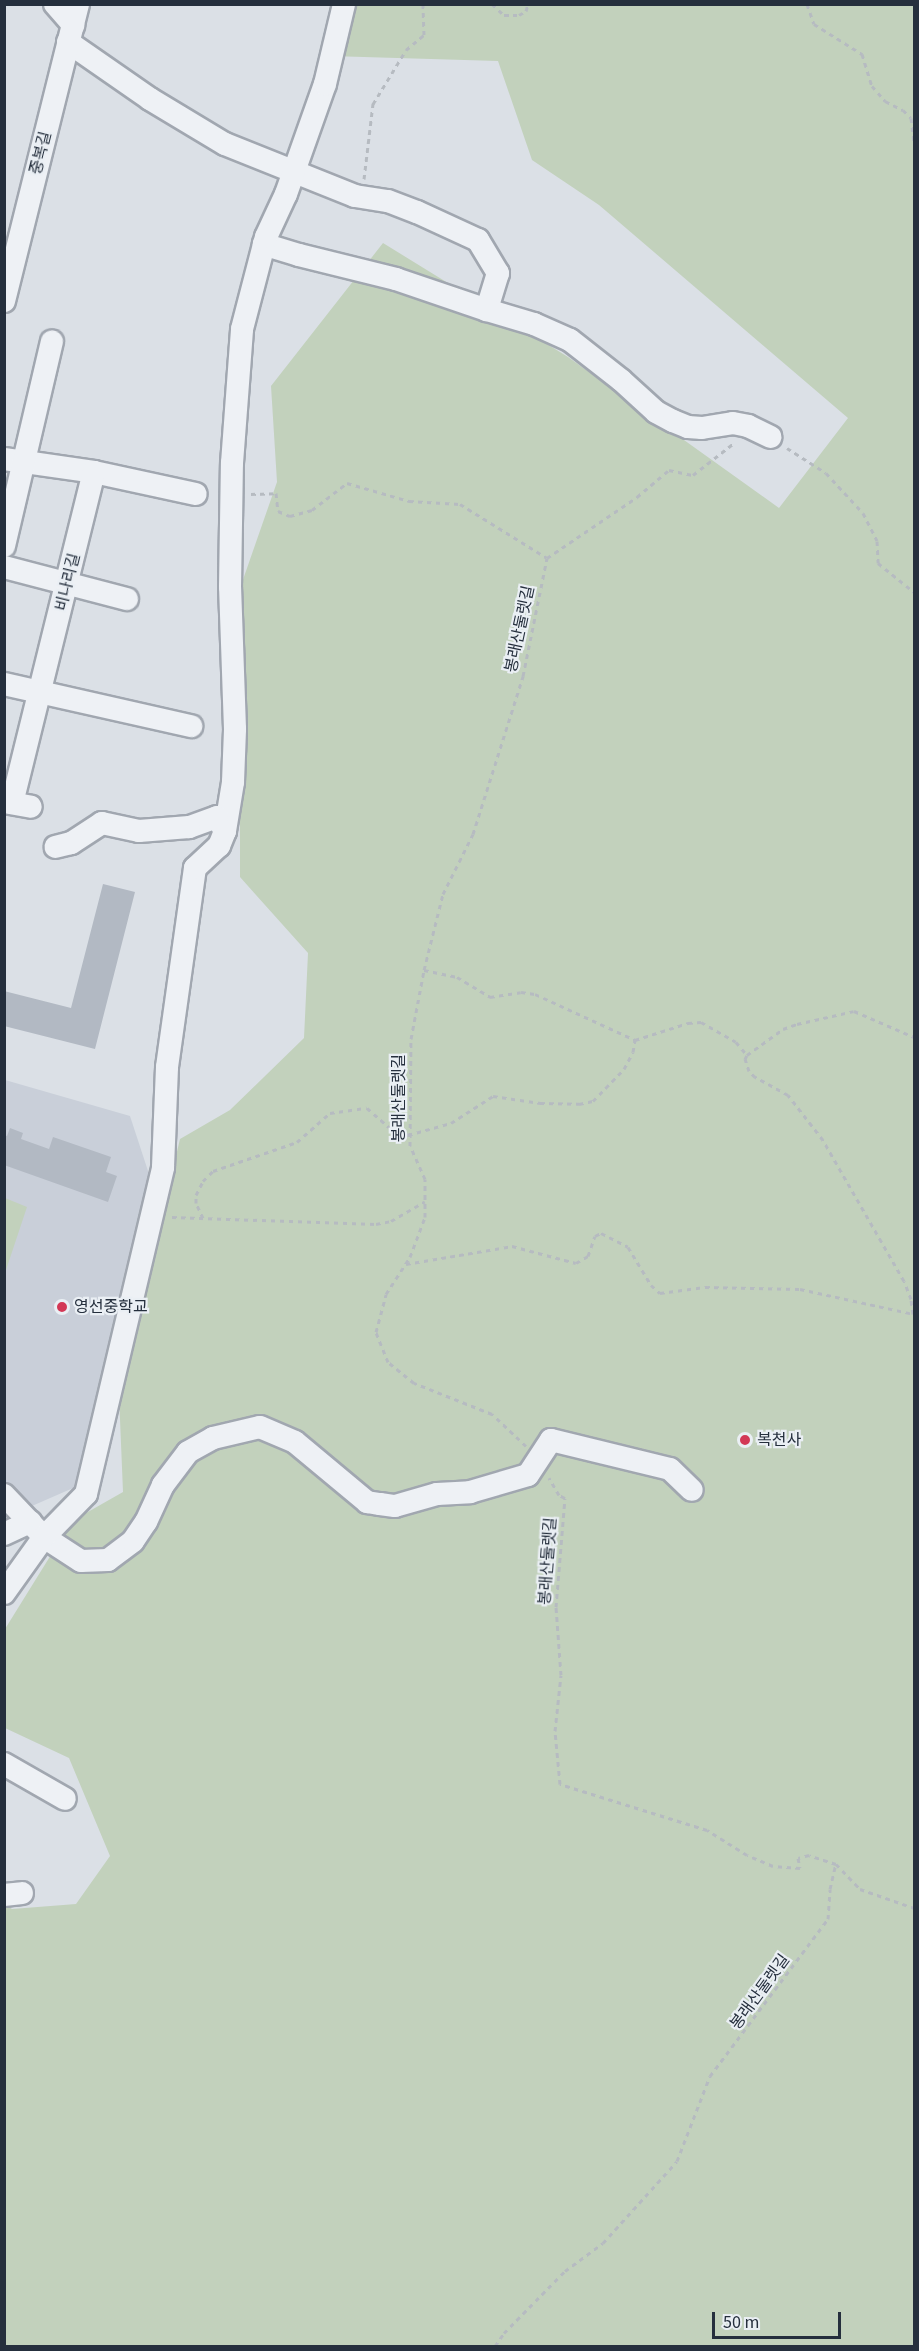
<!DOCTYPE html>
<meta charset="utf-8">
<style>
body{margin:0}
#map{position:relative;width:919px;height:2351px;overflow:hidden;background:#dbe0e6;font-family:"Source Sans 3","Noto Sans KR",sans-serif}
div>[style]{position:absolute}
.built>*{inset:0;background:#c9cfd9}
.green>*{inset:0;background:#c2d1bc}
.building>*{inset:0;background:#b2b9c3}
.path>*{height:3px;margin-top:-1.5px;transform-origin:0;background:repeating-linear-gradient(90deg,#b6bbc1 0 4.5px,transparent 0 9px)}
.roads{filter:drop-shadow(2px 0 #a1a7b0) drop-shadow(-2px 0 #a1a7b0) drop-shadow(0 2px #a1a7b0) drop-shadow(0 -2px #a1a7b0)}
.minor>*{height:22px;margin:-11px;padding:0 11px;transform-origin:11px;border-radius:11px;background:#eef1f5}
.dots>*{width:16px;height:16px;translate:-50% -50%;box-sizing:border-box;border:3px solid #eaeff4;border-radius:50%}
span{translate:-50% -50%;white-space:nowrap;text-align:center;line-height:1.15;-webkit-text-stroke:4.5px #eaeff4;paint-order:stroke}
.street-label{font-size:16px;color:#252f3d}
.poi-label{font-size:16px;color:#252f3d}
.left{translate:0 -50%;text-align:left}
.frame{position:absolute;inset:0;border:6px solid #252f3d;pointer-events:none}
.scale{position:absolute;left:712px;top:2312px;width:129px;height:27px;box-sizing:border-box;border:3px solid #252f3d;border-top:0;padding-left:8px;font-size:18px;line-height:21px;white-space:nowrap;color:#252f3d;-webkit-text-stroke:4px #eaeff4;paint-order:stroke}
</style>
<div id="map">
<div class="built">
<i style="clip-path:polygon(5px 1080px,130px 1116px,149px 1174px,80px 1485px,25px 1509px,5px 1491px)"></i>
</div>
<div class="green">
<i style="clip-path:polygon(349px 5px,914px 5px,914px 2346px,5px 2346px,4px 1904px,12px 1909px,76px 1904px,110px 1856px,69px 1758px,5px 1728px,5px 1629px,72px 1521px,123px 1492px,119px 1395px,180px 1139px,230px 1110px,304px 1038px,308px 953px,240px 877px,240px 749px,230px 617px,277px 482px,271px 386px,383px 243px,568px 357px,779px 508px,848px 418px,599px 205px,532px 160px,498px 61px,330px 56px)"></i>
<i style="clip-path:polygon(5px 1198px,27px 1207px,5px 1273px)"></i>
</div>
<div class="building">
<i style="clip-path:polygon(103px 884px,135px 892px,95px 1049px,4px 1026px,4px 991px,71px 1008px)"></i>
<i style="clip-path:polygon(10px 1128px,23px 1133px,21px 1139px,49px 1149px,53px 1137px,111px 1157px,106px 1172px,117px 1176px,108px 1202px,4px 1165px,4px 1135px,7px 1136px)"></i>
</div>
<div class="path">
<i style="left:492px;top:4px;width:16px;rotate:43deg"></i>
<i style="left:504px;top:15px;width:15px"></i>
<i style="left:519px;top:15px;width:8px;rotate:-30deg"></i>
<i style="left:526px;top:11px;width:7px;rotate:-74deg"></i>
<i style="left:807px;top:4px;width:21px;rotate:71deg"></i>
<i style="left:814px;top:24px;width:57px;rotate:32deg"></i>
<i style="left:862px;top:54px;width:34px;rotate:73deg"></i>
<i style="left:872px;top:86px;width:20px;rotate:49deg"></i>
<i style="left:885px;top:101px;width:20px;rotate:27deg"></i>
<i style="left:903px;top:110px;width:11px;rotate:45deg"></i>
<i style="left:911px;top:118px;width:26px;rotate:83deg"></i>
<i style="left:364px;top:179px;width:76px;rotate:-83.2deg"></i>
<i style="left:373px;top:104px;width:63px;rotate:-58.6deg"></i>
<i style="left:406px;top:50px;width:23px;rotate:-40deg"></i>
<i style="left:424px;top:35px;width:31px;rotate:-92deg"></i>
<i style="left:787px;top:448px;width:46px;rotate:32.7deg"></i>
<i style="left:826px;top:473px;width:54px;rotate:47.2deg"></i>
<i style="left:863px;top:513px;width:31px;rotate:63deg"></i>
<i style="left:877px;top:541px;width:22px;rotate:87deg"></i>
<i style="left:878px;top:563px;width:46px;rotate:38.9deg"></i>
<i style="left:251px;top:494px;width:25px;rotate:-2deg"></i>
<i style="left:276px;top:493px;width:18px;rotate:84deg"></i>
<i style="left:278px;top:511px;width:13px;rotate:23deg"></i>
<i style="left:290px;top:516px;width:23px;rotate:-15deg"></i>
<i style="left:312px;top:510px;width:44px;rotate:-37.6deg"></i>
<i style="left:347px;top:483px;width:65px;rotate:16.2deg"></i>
<i style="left:409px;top:501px;width:51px;rotate:3.4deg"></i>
<i style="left:460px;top:504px;width:102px;rotate:31.8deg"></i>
<i style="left:424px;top:970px;width:34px;rotate:12deg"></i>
<i style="left:457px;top:977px;width:39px;rotate:31deg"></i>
<i style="left:490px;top:997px;width:31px;rotate:-9deg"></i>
<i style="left:521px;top:992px;width:14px;rotate:8deg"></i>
<i style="left:535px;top:994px;width:110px;rotate:24.7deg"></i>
<i style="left:635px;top:1040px;width:56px;rotate:-17.8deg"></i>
<i style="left:688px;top:1023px;width:13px;rotate:-4deg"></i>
<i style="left:701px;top:1022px;width:40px;rotate:29.7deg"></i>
<i style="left:736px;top:1042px;width:17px;rotate:50deg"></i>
<i style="left:172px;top:1217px;width:204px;rotate:2deg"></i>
<i style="left:376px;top:1224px;width:15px;rotate:-11deg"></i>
<i style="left:391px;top:1221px;width:39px;rotate:-30deg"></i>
<i style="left:203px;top:1218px;width:17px;rotate:-115deg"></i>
<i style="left:196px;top:1203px;width:8px;rotate:-90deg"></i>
<i style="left:196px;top:1195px;width:16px;rotate:-63deg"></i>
<i style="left:203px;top:1181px;width:14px;rotate:-45deg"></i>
<i style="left:213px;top:1171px;width:89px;rotate:-19deg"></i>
<i style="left:297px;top:1142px;width:44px;rotate:-41.3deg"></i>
<i style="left:330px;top:1113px;width:37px;rotate:-8deg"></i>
<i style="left:367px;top:1108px;width:29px;rotate:41deg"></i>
<i style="left:389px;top:1127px;width:21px;rotate:23deg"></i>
<i style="left:408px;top:1135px;width:45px;rotate:-15.6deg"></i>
<i style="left:451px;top:1123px;width:50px;rotate:-32.7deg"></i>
<i style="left:493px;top:1096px;width:48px;rotate:8.5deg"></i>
<i style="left:540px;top:1103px;width:39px;rotate:1deg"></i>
<i style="left:579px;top:1104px;width:14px;rotate:-12deg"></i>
<i style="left:593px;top:1101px;width:45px;rotate:-45.9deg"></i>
<i style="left:624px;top:1069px;width:19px;rotate:-62deg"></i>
<i style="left:633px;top:1052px;width:12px;rotate:-81deg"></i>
<i style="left:406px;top:1264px;width:108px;rotate:-9.6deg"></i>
<i style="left:512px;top:1246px;width:66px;rotate:14.9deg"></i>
<i style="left:576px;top:1263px;width:14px;rotate:-30deg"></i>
<i style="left:588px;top:1256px;width:21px;rotate:-71deg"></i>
<i style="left:595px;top:1236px;width:7px;rotate:-27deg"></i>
<i style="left:601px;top:1233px;width:30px;rotate:27deg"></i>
<i style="left:628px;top:1247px;width:44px;rotate:58.8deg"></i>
<i style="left:651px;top:1285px;width:12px;rotate:42deg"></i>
<i style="left:660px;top:1293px;width:45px;rotate:-7.6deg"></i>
<i style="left:705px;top:1287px;width:95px;rotate:1.2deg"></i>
<i style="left:800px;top:1289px;width:117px;rotate:12.4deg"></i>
<i style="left:913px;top:1314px;width:15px;rotate:-98deg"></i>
<i style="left:911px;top:1299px;width:19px;rotate:-111deg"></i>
<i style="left:904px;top:1281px;width:163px;rotate:-119.9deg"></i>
<i style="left:823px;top:1140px;width:57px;rotate:-127.9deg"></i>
<i style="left:788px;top:1095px;width:38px;rotate:-151deg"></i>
<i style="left:755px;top:1077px;width:8px;rotate:-135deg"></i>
<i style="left:749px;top:1071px;width:13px;rotate:-108deg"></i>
<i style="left:745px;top:1059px;width:4px;rotate:-63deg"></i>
<i style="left:747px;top:1055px;width:44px;rotate:-35.8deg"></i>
<i style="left:783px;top:1029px;width:15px;rotate:-20deg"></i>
<i style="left:797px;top:1024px;width:58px;rotate:-12.8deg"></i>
<i style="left:854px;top:1011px;width:65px;rotate:23.4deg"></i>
<i style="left:526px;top:1446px;width:47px;rotate:-136.7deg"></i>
<i style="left:492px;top:1414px;width:84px;rotate:-158.3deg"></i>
<i style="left:414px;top:1383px;width:33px;rotate:-141deg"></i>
<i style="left:388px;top:1362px;width:32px;rotate:-112deg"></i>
<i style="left:376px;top:1332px;width:39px;rotate:-75deg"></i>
<i style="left:386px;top:1294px;width:44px;rotate:-57deg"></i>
<i style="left:410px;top:1257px;width:43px;rotate:-69.4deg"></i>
<i style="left:425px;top:1217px;width:38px;rotate:-90deg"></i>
<i style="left:425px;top:1179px;width:36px;rotate:-114deg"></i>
<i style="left:410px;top:1146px;width:107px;rotate:-89.5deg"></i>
<i style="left:411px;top:1039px;width:70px;rotate:-79.3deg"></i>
<i style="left:424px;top:970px;width:78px;rotate:-76deg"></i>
<i style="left:443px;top:894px;width:67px;rotate:-63.4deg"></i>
<i style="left:473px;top:834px;width:166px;rotate:-72.4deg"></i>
<i style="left:523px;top:676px;width:120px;rotate:-78.5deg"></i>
<i style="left:547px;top:558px;width:109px;rotate:-34.1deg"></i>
<i style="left:637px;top:497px;width:42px;rotate:-40.2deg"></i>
<i style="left:669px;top:470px;width:25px;rotate:12deg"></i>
<i style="left:693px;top:475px;width:52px;rotate:-38deg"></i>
<i style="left:836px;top:1864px;width:35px;rotate:46deg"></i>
<i style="left:860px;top:1889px;width:57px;rotate:19.4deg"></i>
<i style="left:495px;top:2346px;width:16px;rotate:-55deg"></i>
<i style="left:504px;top:2333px;width:87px;rotate:-45.5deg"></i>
<i style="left:565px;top:2271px;width:47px;rotate:-36.4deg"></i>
<i style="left:603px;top:2243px;width:110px;rotate:-47.9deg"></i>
<i style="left:677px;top:2161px;width:91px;rotate:-68.8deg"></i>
<i style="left:710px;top:2076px;width:196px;rotate:-53.1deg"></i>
<i style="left:828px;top:1919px;width:30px;rotate:-86deg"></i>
<i style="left:830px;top:1889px;width:26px;rotate:-77deg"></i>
<i style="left:836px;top:1864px;width:28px;rotate:-162deg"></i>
<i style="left:809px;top:1855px;width:11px;rotate:165deg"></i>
<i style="left:798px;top:1858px;width:10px;rotate:79deg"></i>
<i style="left:800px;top:1868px;width:27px;rotate:-176deg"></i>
<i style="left:773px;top:1866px;width:28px;rotate:-157deg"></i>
<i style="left:747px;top:1855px;width:47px;rotate:-148deg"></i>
<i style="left:707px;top:1830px;width:154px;rotate:-162.6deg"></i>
<i style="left:560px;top:1784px;width:53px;rotate:-95.4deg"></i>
<i style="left:555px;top:1731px;width:56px;rotate:-83.9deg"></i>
<i style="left:561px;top:1675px;width:68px;rotate:-94.2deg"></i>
<i style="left:556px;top:1607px;width:109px;rotate:-85.3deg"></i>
<i style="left:565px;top:1498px;width:7px;rotate:-153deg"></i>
<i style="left:559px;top:1495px;width:20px;rotate:-120deg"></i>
</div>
<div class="roads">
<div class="minor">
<i style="left:55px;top:4px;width:28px;rotate:49deg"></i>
<i style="left:68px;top:42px;width:100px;rotate:34.8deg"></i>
<i style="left:150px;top:99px;width:87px;rotate:31deg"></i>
<i style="left:225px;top:144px;width:140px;rotate:21.8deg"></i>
<i style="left:355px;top:196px;width:33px;rotate:9deg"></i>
<i style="left:388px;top:201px;width:31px;rotate:21deg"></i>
<i style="left:417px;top:212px;width:67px;rotate:24.7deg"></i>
<i style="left:478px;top:240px;width:39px;rotate:59deg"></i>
<i style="left:498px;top:273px;width:39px;rotate:107deg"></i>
<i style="left:487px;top:310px;width:96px;rotate:-161.2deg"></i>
<i style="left:396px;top:279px;width:100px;rotate:-166.1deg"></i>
<i style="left:299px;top:255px;width:37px;rotate:-163deg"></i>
<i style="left:4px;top:301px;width:306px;rotate:-76deg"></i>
<i style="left:487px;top:310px;width:49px;rotate:16.6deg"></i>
<i style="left:534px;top:324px;width:39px;rotate:24deg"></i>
<i style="left:570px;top:340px;width:65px;rotate:38.1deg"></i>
<i style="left:621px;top:380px;width:47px;rotate:42.4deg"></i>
<i style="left:656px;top:412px;width:19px;rotate:28deg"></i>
<i style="left:673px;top:421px;width:16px;rotate:22deg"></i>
<i style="left:688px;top:427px;width:14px;rotate:4deg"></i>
<i style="left:702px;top:428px;width:31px;rotate:-9deg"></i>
<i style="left:733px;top:423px;width:15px;rotate:11deg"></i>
<i style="left:748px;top:426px;width:25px;rotate:26deg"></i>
<i style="left:4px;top:459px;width:91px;rotate:8.2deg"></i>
<i style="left:94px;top:472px;width:104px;rotate:12.2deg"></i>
<i style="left:4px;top:546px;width:210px;rotate:-76.8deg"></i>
<i style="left:4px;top:567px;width:127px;rotate:14.6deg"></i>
<i style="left:4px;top:684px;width:192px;rotate:12.7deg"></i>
<i style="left:4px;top:802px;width:27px;rotate:10deg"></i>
<i style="left:12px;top:803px;width:341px;rotate:-76.1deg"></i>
<i style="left:225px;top:831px;width:50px;rotate:-80.7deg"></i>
<i style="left:233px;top:782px;width:53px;rotate:-87.8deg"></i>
<i style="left:235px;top:729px;width:142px;rotate:-92deg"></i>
<i style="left:230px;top:587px;width:124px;rotate:-89.1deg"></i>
<i style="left:232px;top:463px;width:134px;rotate:-85.7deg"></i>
<i style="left:242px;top:329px;width:95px;rotate:-75.4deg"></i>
<i style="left:266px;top:237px;width:47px;rotate:-65.1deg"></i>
<i style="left:286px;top:194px;width:117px;rotate:-70.5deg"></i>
<i style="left:325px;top:84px;width:82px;rotate:-76.6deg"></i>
<i style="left:4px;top:1495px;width:58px;rotate:46.4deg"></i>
<i style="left:44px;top:1537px;width:44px;rotate:33deg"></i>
<i style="left:81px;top:1561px;width:27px;rotate:-2deg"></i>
<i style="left:108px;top:1560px;width:31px;rotate:-37deg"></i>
<i style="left:133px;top:1541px;width:23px;rotate:-56deg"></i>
<i style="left:146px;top:1522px;width:41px;rotate:-65.3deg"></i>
<i style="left:163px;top:1485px;width:41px;rotate:-52.9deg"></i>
<i style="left:188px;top:1452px;width:29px;rotate:-29deg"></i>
<i style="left:213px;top:1438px;width:48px;rotate:-13.2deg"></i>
<i style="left:260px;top:1427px;width:38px;rotate:23deg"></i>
<i style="left:295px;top:1442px;width:94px;rotate:39.8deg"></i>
<i style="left:367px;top:1502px;width:13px;rotate:9deg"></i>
<i style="left:380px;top:1504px;width:15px;rotate:8deg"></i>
<i style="left:395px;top:1506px;width:44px;rotate:-15.9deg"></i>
<i style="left:437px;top:1494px;width:33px;rotate:-3deg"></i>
<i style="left:470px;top:1492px;width:60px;rotate:-16.3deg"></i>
<i style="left:528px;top:1475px;width:42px;rotate:-56.7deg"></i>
<i style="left:551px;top:1440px;width:122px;rotate:13.7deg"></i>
<i style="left:670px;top:1469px;width:30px;rotate:44deg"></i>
<i style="left:4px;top:1534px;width:29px;rotate:-25deg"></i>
<i style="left:4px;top:1593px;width:69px;rotate:-54.5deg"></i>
<i style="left:44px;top:1537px;width:60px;rotate:-45.7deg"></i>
<i style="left:86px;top:1494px;width:336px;rotate:-76.7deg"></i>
<i style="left:163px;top:1167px;width:100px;rotate:-87.7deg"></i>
<i style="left:167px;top:1067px;width:201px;rotate:-82deg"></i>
<i style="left:195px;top:868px;width:33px;rotate:-43deg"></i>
<i style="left:219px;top:846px;width:16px;rotate:-68deg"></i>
<i style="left:225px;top:831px;width:16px;rotate:-120deg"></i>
<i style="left:217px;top:817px;width:30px;rotate:160deg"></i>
<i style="left:189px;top:827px;width:50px;rotate:175.4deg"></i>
<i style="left:139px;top:831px;width:38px;rotate:-168deg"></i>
<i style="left:102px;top:823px;width:37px;rotate:147deg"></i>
<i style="left:71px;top:843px;width:16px;rotate:166deg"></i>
<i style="left:4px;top:1764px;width:70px;rotate:29.8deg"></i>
<i style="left:4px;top:1895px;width:18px;rotate:-6deg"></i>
</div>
</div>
<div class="dots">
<i style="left:62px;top:1307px;background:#d33856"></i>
<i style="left:745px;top:1440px;background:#d33856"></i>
</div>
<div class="street-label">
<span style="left:41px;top:153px;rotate:-76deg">중복길</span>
<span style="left:68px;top:582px;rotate:-76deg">비나리길</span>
<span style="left:520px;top:629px;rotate:-78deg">봉래산둘렛길</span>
<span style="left:399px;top:1098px;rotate:-90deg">봉래산둘렛길</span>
<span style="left:548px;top:1561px;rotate:-86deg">봉래산둘렛길</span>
<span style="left:760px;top:1992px;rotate:-54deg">봉래산둘렛길</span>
</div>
<div class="poi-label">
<span class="left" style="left:74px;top:1307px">영선중학교</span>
<span class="left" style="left:757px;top:1440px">복천사</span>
</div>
<div class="frame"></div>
<div class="scale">50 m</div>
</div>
